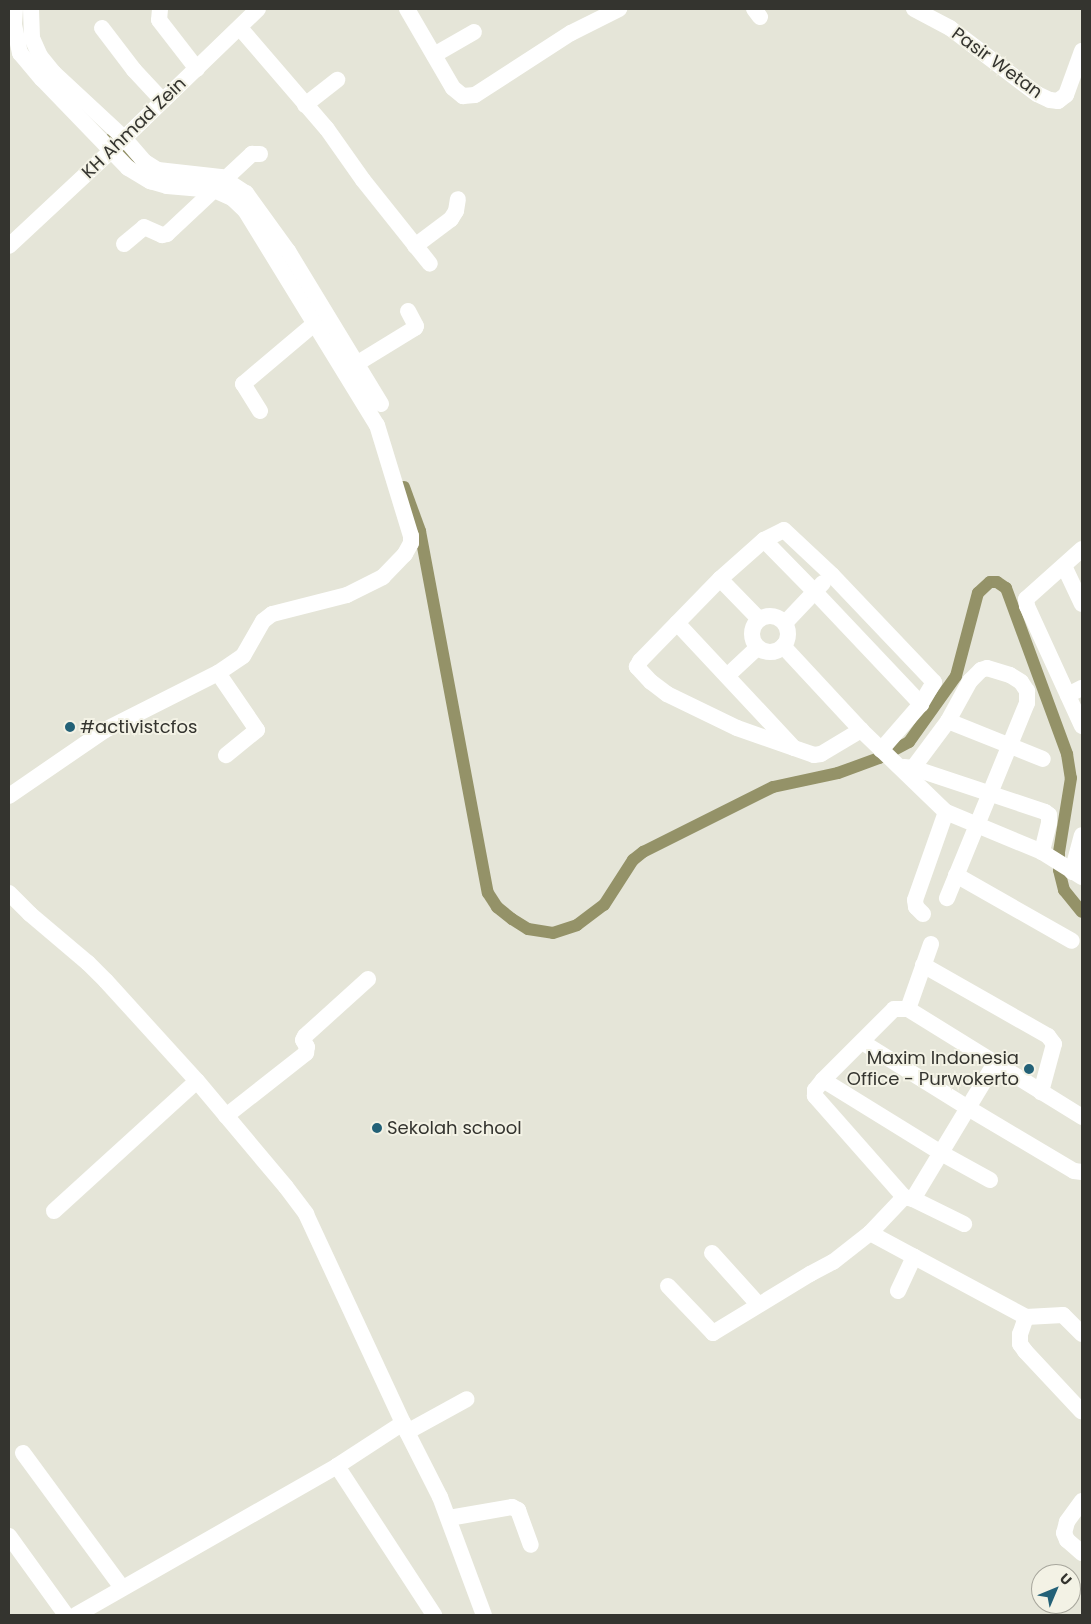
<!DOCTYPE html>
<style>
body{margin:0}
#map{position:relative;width:1091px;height:1624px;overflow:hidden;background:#e5e5d8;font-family:Poppins,sans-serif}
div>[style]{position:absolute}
.canal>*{height:12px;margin:-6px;padding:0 6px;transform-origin:6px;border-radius:6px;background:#949268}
.minor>*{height:16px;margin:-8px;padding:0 8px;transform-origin:8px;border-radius:8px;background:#fff}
.minor>.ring{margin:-8px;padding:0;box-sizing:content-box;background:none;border:16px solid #fff;border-radius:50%}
.dots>*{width:14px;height:14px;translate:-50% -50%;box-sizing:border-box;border:2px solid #f3f2e5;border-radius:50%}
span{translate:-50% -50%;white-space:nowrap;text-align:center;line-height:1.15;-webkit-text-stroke:4px #f3f2e5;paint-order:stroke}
.street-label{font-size:18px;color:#34342f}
.poi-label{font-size:18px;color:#34342f}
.left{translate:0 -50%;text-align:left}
.right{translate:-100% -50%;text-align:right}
.frame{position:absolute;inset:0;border:10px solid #34342f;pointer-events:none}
.north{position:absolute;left:1031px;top:1564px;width:50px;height:50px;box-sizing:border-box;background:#f3f2e5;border:1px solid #a7a69c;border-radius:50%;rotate:45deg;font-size:14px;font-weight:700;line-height:20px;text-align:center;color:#34342f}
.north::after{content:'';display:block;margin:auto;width:18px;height:22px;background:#236177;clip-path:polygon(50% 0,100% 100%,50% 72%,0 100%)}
</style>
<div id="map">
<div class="canal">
<i style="left:111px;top:139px;width:28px;rotate:45deg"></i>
<i style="left:131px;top:159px;width:19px;rotate:32deg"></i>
<i style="left:404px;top:487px;width:47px;rotate:70deg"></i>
<i style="left:420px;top:531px;width:368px;rotate:79.4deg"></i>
<i style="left:488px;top:893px;width:17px;rotate:57deg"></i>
<i style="left:497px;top:907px;width:19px;rotate:39deg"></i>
<i style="left:512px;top:919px;width:19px;rotate:32deg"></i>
<i style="left:528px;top:929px;width:25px;rotate:9deg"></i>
<i style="left:553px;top:933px;width:25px;rotate:-18deg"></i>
<i style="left:577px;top:925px;width:34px;rotate:-37deg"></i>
<i style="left:604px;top:905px;width:54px;rotate:-57.2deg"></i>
<i style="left:633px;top:860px;width:13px;rotate:-39deg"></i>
<i style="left:643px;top:852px;width:145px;rotate:-26.6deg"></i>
<i style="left:773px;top:787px;width:66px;rotate:-12.2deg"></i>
<i style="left:838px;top:773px;width:44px;rotate:-20.1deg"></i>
<i style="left:879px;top:758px;width:34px;rotate:-28deg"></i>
<i style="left:909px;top:742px;width:81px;rotate:-54.5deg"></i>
<i style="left:956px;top:676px;width:86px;rotate:-75.2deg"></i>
<i style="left:978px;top:593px;width:16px;rotate:-43deg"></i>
<i style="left:990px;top:582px;width:7px"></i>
<i style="left:997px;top:582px;width:11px;rotate:34deg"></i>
<i style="left:1006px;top:588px;width:177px;rotate:69.8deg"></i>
<i style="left:1067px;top:754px;width:24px;rotate:81deg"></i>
<i style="left:1071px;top:778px;width:75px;rotate:99.2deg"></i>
<i style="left:1059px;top:852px;width:18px;rotate:90deg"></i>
<i style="left:1059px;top:870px;width:21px;rotate:76deg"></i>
<i style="left:1064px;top:890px;width:28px;rotate:51deg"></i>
</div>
<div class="minor">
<i style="left:15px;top:9px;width:16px;rotate:94deg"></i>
<i style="left:14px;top:25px;width:29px;rotate:78deg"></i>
<i style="left:20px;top:53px;width:34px;rotate:50deg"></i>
<i style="left:42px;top:79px;width:124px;rotate:46deg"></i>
<i style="left:128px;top:168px;width:26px;rotate:31deg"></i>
<i style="left:150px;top:181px;width:18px;rotate:16deg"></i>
<i style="left:167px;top:186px;width:47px;rotate:4.9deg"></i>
<i style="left:214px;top:190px;width:20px;rotate:24deg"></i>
<i style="left:232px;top:198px;width:18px;rotate:43deg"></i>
<i style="left:245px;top:210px;width:252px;rotate:58.5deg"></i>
<i style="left:377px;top:425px;width:116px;rotate:73deg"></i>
<i style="left:411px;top:536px;width:7px;rotate:90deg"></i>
<i style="left:411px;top:543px;width:13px;rotate:119deg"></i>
<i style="left:405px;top:554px;width:32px;rotate:134deg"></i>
<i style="left:383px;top:577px;width:40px;rotate:153.4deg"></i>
<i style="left:347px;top:595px;width:77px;rotate:165.8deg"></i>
<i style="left:272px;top:614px;width:11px;rotate:142deg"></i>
<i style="left:263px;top:621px;width:40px;rotate:119.7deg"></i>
<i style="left:243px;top:656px;width:30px;rotate:146deg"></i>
<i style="left:31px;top:9px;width:29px;rotate:88deg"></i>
<i style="left:32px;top:38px;width:20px;rotate:66deg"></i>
<i style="left:40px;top:56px;width:22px;rotate:51deg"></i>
<i style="left:54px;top:73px;width:96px;rotate:42.9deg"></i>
<i style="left:124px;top:138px;width:32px;rotate:49deg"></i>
<i style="left:145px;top:162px;width:15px;rotate:32deg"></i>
<i style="left:158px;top:170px;width:63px;rotate:6.3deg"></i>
<i style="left:221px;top:177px;width:30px;rotate:33deg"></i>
<i style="left:246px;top:193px;width:72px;rotate:54.1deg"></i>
<i style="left:288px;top:251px;width:179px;rotate:58.7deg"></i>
<i style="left:160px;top:9px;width:11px;rotate:95deg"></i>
<i style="left:159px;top:20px;width:62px;rotate:52.2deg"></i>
<i style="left:407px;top:9px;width:91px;rotate:59.8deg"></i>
<i style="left:453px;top:88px;width:13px;rotate:39deg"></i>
<i style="left:463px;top:96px;width:12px;rotate:-5deg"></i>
<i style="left:475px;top:95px;width:114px;rotate:-32.9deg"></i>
<i style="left:571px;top:33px;width:54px;rotate:-26.6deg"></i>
<i style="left:754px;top:9px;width:10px;rotate:53deg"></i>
<i style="left:914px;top:9px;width:41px;rotate:27.8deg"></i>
<i style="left:950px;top:28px;width:109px;rotate:37.2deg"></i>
<i style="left:1037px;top:94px;width:14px;rotate:25deg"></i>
<i style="left:1050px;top:100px;width:8px;rotate:7deg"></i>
<i style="left:1058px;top:101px;width:10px;rotate:-37deg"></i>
<i style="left:1066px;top:95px;width:47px;rotate:-70deg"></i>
<i style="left:102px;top:28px;width:53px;rotate:52.7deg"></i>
<i style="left:134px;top:70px;width:41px;rotate:47deg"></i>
<i style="left:240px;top:28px;width:133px;rotate:49.3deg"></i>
<i style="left:327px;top:129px;width:62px;rotate:54.8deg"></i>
<i style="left:363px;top:180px;width:107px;rotate:51.4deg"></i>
<i style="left:434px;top:55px;width:46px;rotate:-29.9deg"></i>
<i style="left:305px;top:105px;width:41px;rotate:-38deg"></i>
<i style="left:225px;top:179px;width:37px;rotate:-43deg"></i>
<i style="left:252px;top:154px;width:8px"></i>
<i style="left:124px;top:244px;width:26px;rotate:-40deg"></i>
<i style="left:144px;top:227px;width:20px;rotate:24deg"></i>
<i style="left:162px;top:235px;width:5px;rotate:-11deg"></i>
<i style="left:167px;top:234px;width:64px;rotate:-43.1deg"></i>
<i style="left:9px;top:246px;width:141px;rotate:-43deg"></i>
<i style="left:112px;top:150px;width:203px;rotate:-44deg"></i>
<i style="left:415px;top:246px;width:45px;rotate:-36.9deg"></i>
<i style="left:451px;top:219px;width:9px;rotate:-58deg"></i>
<i style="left:456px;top:211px;width:12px;rotate:-81deg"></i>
<i style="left:348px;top:369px;width:79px;rotate:-31.5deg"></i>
<i style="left:415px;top:328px;width:2px;rotate:-63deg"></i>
<i style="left:416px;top:326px;width:17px;rotate:-118deg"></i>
<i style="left:260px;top:411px;width:32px;rotate:-122deg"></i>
<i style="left:243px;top:384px;width:92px;rotate:-40.1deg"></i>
<i style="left:764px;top:540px;width:71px;rotate:45.6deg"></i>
<i style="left:814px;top:591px;width:156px;rotate:46.6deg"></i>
<i style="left:1082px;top:549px;width:75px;rotate:138.2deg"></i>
<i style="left:1026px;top:599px;width:7px;rotate:82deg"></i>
<i style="left:1027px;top:606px;width:132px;rotate:65.4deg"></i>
<i style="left:1064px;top:566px;width:42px;rotate:64.7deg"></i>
<i style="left:720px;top:579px;width:56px;rotate:45.7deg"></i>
<i class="ring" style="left:752px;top:616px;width:20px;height:20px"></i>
<i style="left:677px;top:623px;width:171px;rotate:46.9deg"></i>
<i style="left:794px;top:748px;width:21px;rotate:19deg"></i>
<i style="left:814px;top:755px;width:7px;rotate:-8deg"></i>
<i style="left:821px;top:754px;width:47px;rotate:-31deg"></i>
<i style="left:785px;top:623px;width:55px;rotate:-46.5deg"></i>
<i style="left:783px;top:646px;width:115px;rotate:47.1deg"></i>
<i style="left:861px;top:730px;width:118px;rotate:44deg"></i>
<i style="left:946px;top:812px;width:104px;rotate:22.6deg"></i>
<i style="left:1042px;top:852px;width:47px;rotate:32deg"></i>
<i style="left:727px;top:676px;width:42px;rotate:-43.1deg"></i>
<i style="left:1068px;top:695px;width:16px;rotate:-27deg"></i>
<i style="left:948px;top:721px;width:102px;rotate:21.8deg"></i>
<i style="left:794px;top:748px;width:60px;rotate:-160.7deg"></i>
<i style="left:737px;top:728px;width:78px;rotate:-154.1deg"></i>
<i style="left:667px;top:694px;width:20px;rotate:-143deg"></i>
<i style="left:651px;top:682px;width:21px;rotate:-133deg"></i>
<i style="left:637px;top:667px;width:7px;rotate:-63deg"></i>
<i style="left:640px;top:661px;width:115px;rotate:-45.7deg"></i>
<i style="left:720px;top:579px;width:59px;rotate:-41.6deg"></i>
<i style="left:764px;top:540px;width:22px;rotate:-27deg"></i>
<i style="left:784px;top:530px;width:66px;rotate:43.2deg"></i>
<i style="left:832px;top:575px;width:148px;rotate:46.4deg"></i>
<i style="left:934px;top:682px;width:26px;rotate:121deg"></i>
<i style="left:921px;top:704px;width:61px;rotate:131deg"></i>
<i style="left:904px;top:767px;width:9px;rotate:6deg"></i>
<i style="left:913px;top:768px;width:139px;rotate:18.4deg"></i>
<i style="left:1045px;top:812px;width:5px;rotate:37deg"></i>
<i style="left:1049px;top:815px;width:8px;rotate:90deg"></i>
<i style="left:1049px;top:823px;width:30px;rotate:104deg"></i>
<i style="left:913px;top:768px;width:59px;rotate:-53.3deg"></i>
<i style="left:948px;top:721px;width:46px;rotate:-61.2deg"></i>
<i style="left:970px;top:681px;width:16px;rotate:-45deg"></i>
<i style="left:981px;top:670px;width:6px;rotate:-18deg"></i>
<i style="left:987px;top:668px;width:24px;rotate:17deg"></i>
<i style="left:1010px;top:675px;width:13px;rotate:32deg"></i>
<i style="left:1021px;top:682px;width:11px;rotate:56deg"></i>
<i style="left:1027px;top:691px;width:12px;rotate:90deg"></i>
<i style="left:1027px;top:703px;width:211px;rotate:112.3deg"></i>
<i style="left:9px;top:796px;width:116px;rotate:-34.5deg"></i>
<i style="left:105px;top:730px;width:127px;rotate:-26.8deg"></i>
<i style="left:218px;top:673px;width:69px;rotate:55.6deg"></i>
<i style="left:257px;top:730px;width:40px;rotate:141deg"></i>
<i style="left:1072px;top:872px;width:38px;rotate:-75deg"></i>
<i style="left:956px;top:875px;width:133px;rotate:29.6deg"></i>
<i style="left:9px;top:893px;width:30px;rotate:45deg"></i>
<i style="left:30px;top:914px;width:76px;rotate:40.2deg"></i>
<i style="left:88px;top:963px;width:25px;rotate:45deg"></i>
<i style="left:106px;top:981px;width:135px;rotate:47.7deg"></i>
<i style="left:197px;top:1081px;width:138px;rotate:50deg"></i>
<i style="left:286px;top:1187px;width:34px;rotate:53deg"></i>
<i style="left:306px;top:1214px;width:240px;rotate:65.1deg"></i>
<i style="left:407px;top:1432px;width:73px;rotate:63.1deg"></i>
<i style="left:440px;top:1497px;width:126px;rotate:69.6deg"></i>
<i style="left:923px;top:914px;width:10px;rotate:-135deg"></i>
<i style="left:916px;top:907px;width:7px;rotate:-98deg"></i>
<i style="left:915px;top:900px;width:93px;rotate:-70.6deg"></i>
<i style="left:923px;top:965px;width:144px;rotate:29.6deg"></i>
<i style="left:1048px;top:1036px;width:10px;rotate:53deg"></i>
<i style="left:1054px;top:1044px;width:50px;rotate:105.2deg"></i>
<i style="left:908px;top:1009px;width:69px;rotate:-70.5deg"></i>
<i style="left:862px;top:1042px;width:125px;rotate:31.9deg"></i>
<i style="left:968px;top:1108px;width:123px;rotate:30.7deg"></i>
<i style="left:1074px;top:1171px;width:8px;rotate:7deg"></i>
<i style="left:823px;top:1080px;width:139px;rotate:31.7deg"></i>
<i style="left:941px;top:1153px;width:56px;rotate:28.9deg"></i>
<i style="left:226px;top:1116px;width:102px;rotate:-38.2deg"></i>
<i style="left:306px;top:1053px;width:6px;rotate:-81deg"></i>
<i style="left:307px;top:1047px;width:8px;rotate:-120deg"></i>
<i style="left:303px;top:1040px;width:4px;rotate:-63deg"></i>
<i style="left:305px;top:1036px;width:85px;rotate:-42.1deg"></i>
<i style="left:904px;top:1197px;width:135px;rotate:-131.4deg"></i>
<i style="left:815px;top:1096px;width:6px;rotate:-90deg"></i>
<i style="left:815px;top:1090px;width:13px;rotate:-51deg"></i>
<i style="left:823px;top:1080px;width:100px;rotate:-45deg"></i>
<i style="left:894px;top:1009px;width:14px"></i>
<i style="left:908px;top:1009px;width:205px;rotate:31.8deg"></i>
<i style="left:913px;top:1199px;width:57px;rotate:26.1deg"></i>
<i style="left:54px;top:1211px;width:193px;rotate:-42.3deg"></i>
<i style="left:870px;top:1233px;width:177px;rotate:28.3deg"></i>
<i style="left:1026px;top:1317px;width:37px;rotate:-3deg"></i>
<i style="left:1063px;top:1315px;width:27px;rotate:45deg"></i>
<i style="left:712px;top:1253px;width:69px;rotate:48deg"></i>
<i style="left:668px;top:1286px;width:65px;rotate:46.2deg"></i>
<i style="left:713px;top:1333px;width:114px;rotate:-31.3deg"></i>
<i style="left:810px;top:1274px;width:26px;rotate:-28deg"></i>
<i style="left:833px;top:1262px;width:47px;rotate:-38.1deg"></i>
<i style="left:870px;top:1233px;width:50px;rotate:-46.6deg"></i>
<i style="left:904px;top:1197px;width:9px;rotate:13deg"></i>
<i style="left:913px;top:1199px;width:159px;rotate:-58.9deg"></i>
<i style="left:898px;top:1291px;width:38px;rotate:-65deg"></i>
<i style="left:1026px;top:1317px;width:18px;rotate:109deg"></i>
<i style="left:1020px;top:1334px;width:10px;rotate:90deg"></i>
<i style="left:1020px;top:1344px;width:9px;rotate:54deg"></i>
<i style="left:1025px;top:1351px;width:83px;rotate:46.9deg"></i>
<i style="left:407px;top:1432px;width:68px;rotate:-28.8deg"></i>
<i style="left:23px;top:1453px;width:167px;rotate:53.7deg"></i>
<i style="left:337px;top:1466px;width:178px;rotate:56.9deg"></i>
<i style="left:1082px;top:1501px;width:26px;rotate:126deg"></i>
<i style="left:1067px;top:1522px;width:11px;rotate:105deg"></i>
<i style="left:1064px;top:1533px;width:8px;rotate:67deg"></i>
<i style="left:1067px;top:1540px;width:20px;rotate:41deg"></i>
<i style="left:449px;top:1518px;width:64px;rotate:-9.9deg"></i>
<i style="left:512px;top:1507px;width:7px;rotate:27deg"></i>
<i style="left:518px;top:1510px;width:37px;rotate:70deg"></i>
<i style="left:9px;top:1536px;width:97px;rotate:54.2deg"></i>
<i style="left:76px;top:1615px;width:301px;rotate:-29.7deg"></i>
<i style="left:337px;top:1466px;width:79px;rotate:-33.1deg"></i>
</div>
<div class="dots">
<i style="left:70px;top:727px;background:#236177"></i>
<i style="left:1029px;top:1069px;background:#236177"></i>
<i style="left:377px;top:1128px;background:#236177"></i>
</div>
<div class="street-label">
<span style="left:997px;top:63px;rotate:36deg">Pasir Wetan</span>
<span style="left:134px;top:128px;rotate:-44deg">KH Ahmad Zein</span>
</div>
<div class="poi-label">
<span class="left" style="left:80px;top:727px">#activistcfos</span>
<span class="right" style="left:1019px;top:1069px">Maxim Indonesia<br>Office - Purwokerto</span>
<span class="left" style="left:387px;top:1128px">Sekolah school</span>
</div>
<div class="frame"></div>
<div class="north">U</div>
</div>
